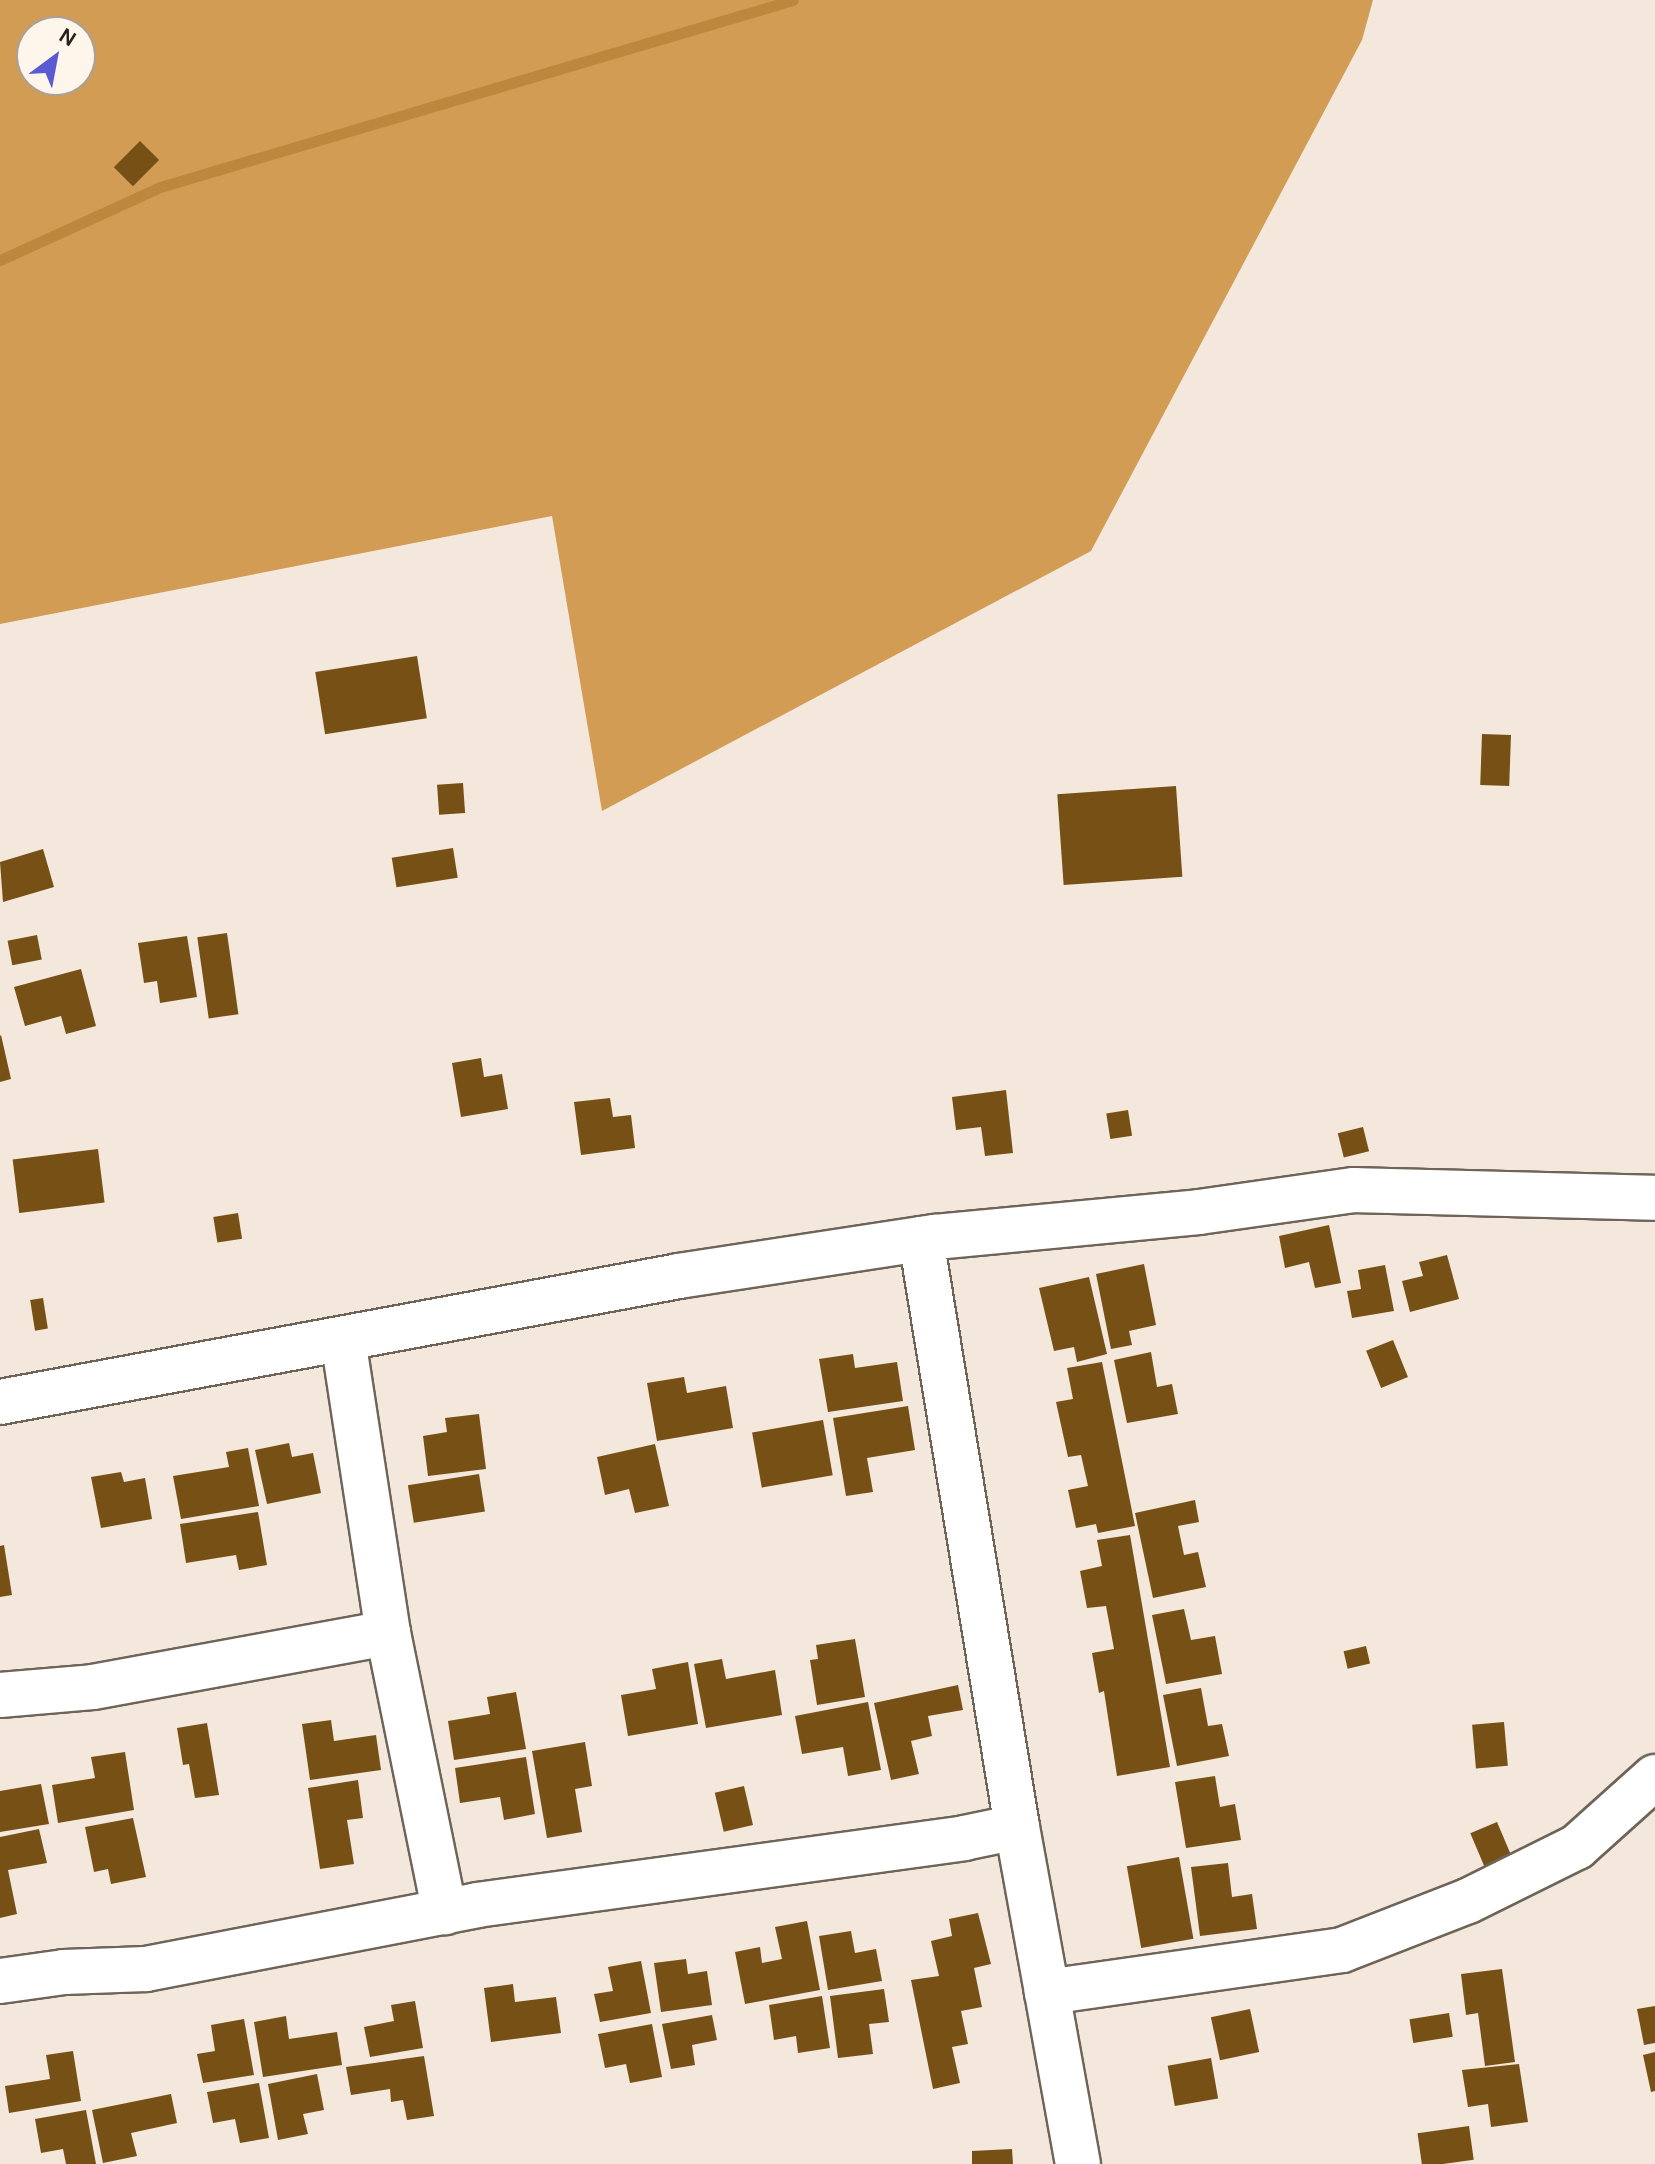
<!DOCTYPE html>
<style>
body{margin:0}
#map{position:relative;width:1655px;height:2164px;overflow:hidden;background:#f3e8db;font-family:Karla,sans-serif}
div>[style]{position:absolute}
.forest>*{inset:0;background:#d39c54}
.stream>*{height:11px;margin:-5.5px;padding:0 5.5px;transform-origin:5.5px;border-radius:5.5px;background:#bd883e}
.building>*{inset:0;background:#775015;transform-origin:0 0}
.roads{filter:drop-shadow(2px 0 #6e6458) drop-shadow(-2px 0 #6e6458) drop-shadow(0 2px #6e6458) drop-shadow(0 -2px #6e6458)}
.minor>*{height:44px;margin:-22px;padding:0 22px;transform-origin:22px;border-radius:22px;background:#fff}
span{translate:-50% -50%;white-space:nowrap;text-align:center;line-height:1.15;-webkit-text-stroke:8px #fff6eb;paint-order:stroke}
.north{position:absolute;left:16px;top:16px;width:80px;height:80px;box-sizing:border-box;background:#fff6eb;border:2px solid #a8a199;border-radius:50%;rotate:32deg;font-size:22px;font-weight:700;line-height:32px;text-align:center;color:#26221d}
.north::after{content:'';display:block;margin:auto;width:28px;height:36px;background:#5a5ad2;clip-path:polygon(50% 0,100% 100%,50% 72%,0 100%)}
</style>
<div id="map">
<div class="forest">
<i style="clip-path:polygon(evenodd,0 0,1373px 0,1362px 40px,1091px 551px,602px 811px,552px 516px,0 624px,0 0,32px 32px,80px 32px,80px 80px,32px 80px,32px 32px)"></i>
</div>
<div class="stream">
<i style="left:0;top:260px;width:176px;rotate:-24.5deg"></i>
<i style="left:160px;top:187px;width:660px;rotate:-16.46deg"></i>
</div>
<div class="building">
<i style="left:140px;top:141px;width:27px;height:37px;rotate:45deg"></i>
<i style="left:417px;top:656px;width:63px;height:103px;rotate:81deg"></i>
<i style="left:1482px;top:734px;width:29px;height:51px;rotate:2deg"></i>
<i style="left:463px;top:783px;width:30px;height:26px;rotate:86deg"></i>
<i style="left:1176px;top:786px;width:91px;height:119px;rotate:86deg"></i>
<i style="left:453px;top:848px;width:30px;height:62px;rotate:81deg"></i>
<i style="clip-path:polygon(43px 849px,54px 887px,3px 902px,0 862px)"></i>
<i style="left:227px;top:933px;width:82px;height:30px;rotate:82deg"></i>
<i style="left:37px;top:935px;width:25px;height:30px;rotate:79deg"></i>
<i style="clip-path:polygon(187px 936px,197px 997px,160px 1003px,157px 981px,144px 983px,138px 943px)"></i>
<i style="clip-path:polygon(81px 969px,96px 1026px,66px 1034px,61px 1016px,25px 1026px,14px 987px)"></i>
<i style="clip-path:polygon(1px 1035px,11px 1079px,0 1082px,0 1036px)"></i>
<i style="clip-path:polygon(481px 1058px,484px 1077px,502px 1074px,508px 1109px,461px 1117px,452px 1063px)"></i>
<i style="clip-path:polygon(1006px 1090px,1013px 1153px,985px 1156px,981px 1127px,956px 1130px,952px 1097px)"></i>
<i style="clip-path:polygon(610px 1098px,613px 1117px,631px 1115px,635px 1148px,581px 1155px,574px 1102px)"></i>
<i style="left:1128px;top:1110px;width:26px;height:22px;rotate:81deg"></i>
<i style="left:1363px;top:1127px;width:25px;height:26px;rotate:76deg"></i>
<i style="left:98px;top:1149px;width:54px;height:86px;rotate:83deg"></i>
<i style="left:238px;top:1213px;width:26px;height:25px;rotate:81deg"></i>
<i style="clip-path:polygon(1329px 1225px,1341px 1283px,1315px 1288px,1309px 1262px,1285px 1268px,1279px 1236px)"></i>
<i style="clip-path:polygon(1447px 1255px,1459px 1299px,1410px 1312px,1402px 1281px,1423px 1276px,1419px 1262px)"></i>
<i style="clip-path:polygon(1144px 1264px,1156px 1325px,1129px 1331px,1132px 1345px,1111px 1349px,1096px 1274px)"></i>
<i style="clip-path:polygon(1385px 1265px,1394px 1311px,1352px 1318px,1347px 1291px,1361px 1289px,1358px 1270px)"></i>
<i style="clip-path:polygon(1089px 1277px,1107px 1354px,1077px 1362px,1074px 1347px,1054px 1351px,1039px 1288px)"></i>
<i style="left:43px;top:1298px;width:31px;height:13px;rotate:81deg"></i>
<i style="left:1393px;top:1340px;width:40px;height:29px;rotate:68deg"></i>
<i style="clip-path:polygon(1151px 1352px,1157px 1387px,1172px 1384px,1178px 1414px,1127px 1423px,1114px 1360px)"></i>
<i style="clip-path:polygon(853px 1354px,855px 1368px,897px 1362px,903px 1401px,828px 1412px,819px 1359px)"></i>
<i style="clip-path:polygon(1102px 1362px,1135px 1526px,1098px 1533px,1096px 1524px,1076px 1528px,1068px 1490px,1088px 1486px,1081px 1455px,1068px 1457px,1056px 1402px,1073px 1399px,1067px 1368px)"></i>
<i style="clip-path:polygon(684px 1377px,687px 1393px,726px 1386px,733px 1428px,657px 1441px,647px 1383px)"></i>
<i style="clip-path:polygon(908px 1406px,915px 1450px,867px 1458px,873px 1492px,846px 1496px,833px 1418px)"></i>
<i style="clip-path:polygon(479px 1414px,486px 1469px,428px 1476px,423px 1436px,447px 1432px,445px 1418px)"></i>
<i style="left:823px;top:1420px;width:56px;height:72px;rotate:80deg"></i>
<i style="clip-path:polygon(289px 1443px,292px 1457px,313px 1453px,321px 1493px,267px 1504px,255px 1450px)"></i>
<i style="clip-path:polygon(655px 1444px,669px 1506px,635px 1513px,629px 1489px,605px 1495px,597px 1457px)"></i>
<i style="clip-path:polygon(248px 1448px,259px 1506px,181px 1519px,173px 1476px,229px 1467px,226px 1452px)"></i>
<i style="clip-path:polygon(121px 1472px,124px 1482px,145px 1478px,152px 1519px,101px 1528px,91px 1477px)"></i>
<i style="left:479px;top:1474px;width:38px;height:72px;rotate:81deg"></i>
<i style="clip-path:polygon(1195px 1500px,1199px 1522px,1178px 1526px,1184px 1555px,1198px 1552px,1206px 1587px,1153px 1598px,1135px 1513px)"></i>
<i style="clip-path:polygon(258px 1512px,267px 1565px,239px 1570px,236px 1555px,186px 1563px,180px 1524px)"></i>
<i style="clip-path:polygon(1130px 1535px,1170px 1767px,1117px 1776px,1104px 1691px,1099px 1693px,1092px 1653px,1114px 1649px,1106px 1606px,1087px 1608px,1080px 1571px,1102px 1566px,1097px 1540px)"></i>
<i style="clip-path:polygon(4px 1545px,12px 1595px,0 1597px,0 1546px)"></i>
<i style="clip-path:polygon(1184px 1609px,1191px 1640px,1215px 1636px,1222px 1674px,1166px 1684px,1152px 1615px)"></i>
<i style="clip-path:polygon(855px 1639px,865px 1697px,817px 1705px,810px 1660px,818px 1659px,816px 1645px)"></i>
<i style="left:1366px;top:1646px;width:18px;height:23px;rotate:77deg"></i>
<i style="clip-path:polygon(722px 1659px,726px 1679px,775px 1670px,782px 1715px,706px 1728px,694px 1664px)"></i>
<i style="clip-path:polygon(688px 1662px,698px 1724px,628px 1736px,621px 1695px,656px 1689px,652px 1669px)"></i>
<i style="clip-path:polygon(958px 1685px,963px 1710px,928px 1716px,932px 1736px,911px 1741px,919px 1774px,891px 1780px,874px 1703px)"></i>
<i style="clip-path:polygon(1201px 1688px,1208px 1726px,1222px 1724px,1229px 1756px,1177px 1766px,1163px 1695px)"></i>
<i style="clip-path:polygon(516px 1692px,526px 1749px,454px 1760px,448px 1721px,490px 1714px,487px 1697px)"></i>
<i style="clip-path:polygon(868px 1702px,881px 1770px,848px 1776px,843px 1747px,802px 1754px,795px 1716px)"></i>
<i style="clip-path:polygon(331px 1720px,334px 1741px,376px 1735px,381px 1770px,310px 1780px,302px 1724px)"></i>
<i style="left:1504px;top:1722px;width:44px;height:32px;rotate:85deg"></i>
<i style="clip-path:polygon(207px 1723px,219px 1795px,195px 1798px,189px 1764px,183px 1765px,177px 1728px)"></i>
<i style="clip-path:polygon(585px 1742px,592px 1786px,575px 1789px,582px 1832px,547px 1838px,532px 1751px)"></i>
<i style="clip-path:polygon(125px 1752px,134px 1810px,58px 1823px,52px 1785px,95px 1778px,91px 1757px)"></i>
<i style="clip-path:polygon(526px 1757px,535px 1814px,504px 1820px,500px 1797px,460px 1803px,455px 1768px)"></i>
<i style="clip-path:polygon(1215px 1776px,1220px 1807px,1235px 1804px,1241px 1840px,1186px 1848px,1175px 1782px)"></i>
<i style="clip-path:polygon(358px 1780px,363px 1818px,347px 1820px,354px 1864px,320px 1869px,308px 1788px)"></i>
<i style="clip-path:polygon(41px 1784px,49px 1824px,0 1832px,0 1791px)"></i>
<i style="left:744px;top:1786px;width:40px;height:30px;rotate:77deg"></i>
<i style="clip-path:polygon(133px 1818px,146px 1877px,111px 1884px,108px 1869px,94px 1872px,85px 1827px)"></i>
<i style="left:1497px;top:1822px;width:41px;height:29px;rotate:67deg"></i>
<i style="clip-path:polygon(39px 1829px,47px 1863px,8px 1870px,17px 1914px,0 1918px,0 1837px)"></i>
<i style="left:1179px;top:1857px;width:83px;height:53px;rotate:80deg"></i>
<i style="clip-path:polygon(1228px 1863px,1232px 1897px,1252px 1894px,1257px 1929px,1200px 1936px,1191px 1867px)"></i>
<i style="clip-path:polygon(978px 1913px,991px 1964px,974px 1968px,982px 2007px,961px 2011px,968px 2044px,952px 2047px,960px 2083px,933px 2089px,911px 1980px,939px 1976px,931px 1941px,952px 1936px,949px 1919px)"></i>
<i style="clip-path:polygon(807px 1921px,820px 1990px,745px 2004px,735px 1952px,760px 1947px,762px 1963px,782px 1959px,775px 1927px)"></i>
<i style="clip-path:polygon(851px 1931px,855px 1953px,876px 1949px,882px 1981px,828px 1990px,819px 1936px)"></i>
<i style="clip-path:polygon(686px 1959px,688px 1974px,707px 1971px,712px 2005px,661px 2012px,654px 1963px)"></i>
<i style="clip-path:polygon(641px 1961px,651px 2013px,600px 2022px,594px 1994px,613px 1991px,608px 1967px)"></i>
<i style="clip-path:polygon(1502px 1969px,1515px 2062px,1485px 2066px,1478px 2013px,1466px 2015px,1461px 1974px)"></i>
<i style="clip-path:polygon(513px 1984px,515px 2002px,556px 1997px,561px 2033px,491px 2042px,484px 1988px)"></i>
<i style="clip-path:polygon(884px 1989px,889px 2022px,869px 2024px,873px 2054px,838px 2058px,830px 1996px)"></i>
<i style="clip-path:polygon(822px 1996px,830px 2048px,798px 2053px,796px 2036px,774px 2040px,769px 2005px)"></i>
<i style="clip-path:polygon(415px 2001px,423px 2048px,370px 2057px,364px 2027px,394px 2021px,391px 2005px)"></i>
<i style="clip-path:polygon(1655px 2006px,1655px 2043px,1644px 2045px,1637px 2009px)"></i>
<i style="left:1250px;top:2009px;width:44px;height:40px;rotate:78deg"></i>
<i style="left:1449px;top:2013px;width:24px;height:40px;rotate:81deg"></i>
<i style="clip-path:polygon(712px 2015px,717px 2040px,692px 2045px,695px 2065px,671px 2069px,662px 2024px)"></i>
<i style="clip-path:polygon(286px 2016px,289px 2039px,337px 2032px,342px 2065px,263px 2077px,254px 2022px)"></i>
<i style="clip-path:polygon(244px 2019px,254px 2075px,203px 2083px,197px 2054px,215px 2051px,211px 2025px)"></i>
<i style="clip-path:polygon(652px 2024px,662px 2077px,630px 2083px,626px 2064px,605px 2068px,598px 2034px)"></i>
<i style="clip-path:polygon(73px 2051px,81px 2101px,9px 2113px,5px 2086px,50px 2079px,46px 2055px)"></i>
<i style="clip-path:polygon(1655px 2052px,1655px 2091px,1651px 2092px,1643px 2055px)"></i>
<i style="clip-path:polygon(424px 2056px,434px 2116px,407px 2120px,403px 2100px,391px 2102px,390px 2089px,351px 2095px,346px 2067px)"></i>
<i style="left:1211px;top:2058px;width:41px;height:44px;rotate:80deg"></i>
<i style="clip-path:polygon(1519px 2064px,1528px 2122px,1491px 2127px,1488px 2104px,1468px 2107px,1462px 2070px)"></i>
<i style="clip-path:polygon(317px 2074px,324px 2110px,303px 2114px,308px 2134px,278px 2140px,268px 2084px)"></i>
<i style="clip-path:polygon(259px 2083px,269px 2138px,240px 2143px,235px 2119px,213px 2123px,207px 2092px)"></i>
<i style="clip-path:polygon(171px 2094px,177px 2123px,131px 2133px,137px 2156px,103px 2163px,92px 2110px)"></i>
<i style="clip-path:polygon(86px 2110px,96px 2164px,66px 2164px,63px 2149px,41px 2153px,35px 2119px)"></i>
<i style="left:1469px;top:2126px;width:34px;height:52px;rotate:82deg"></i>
<i style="clip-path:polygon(1012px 2149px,1013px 2164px,972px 2164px,972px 2151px)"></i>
</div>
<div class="roads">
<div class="minor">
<i style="left:921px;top:1239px;width:596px;rotate:80.73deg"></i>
<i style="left:343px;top:1339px;width:297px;rotate:81.3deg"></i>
<i style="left:388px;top:1633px;width:285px;rotate:78.5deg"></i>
<i style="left:0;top:1402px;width:691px;rotate:-10.51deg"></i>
<i style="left:679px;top:1276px;width:259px;rotate:-8.7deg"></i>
<i style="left:935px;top:1237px;width:265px;rotate:-5.4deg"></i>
<i style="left:1199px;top:1212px;width:157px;rotate:-8.1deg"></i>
<i style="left:1354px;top:1190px;width:301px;rotate:1.5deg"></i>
<i style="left:0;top:1695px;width:93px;rotate:-4.9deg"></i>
<i style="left:93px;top:1687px;width:300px;rotate:-10.4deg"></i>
<i style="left:0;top:1981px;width:65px;rotate:-8deg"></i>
<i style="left:64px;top:1972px;width:82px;rotate:-2.1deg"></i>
<i style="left:146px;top:1969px;width:337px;rotate:-10.9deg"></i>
<i style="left:477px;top:1905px;width:492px;rotate:-7.8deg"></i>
<i style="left:964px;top:1838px;width:54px;rotate:-11.7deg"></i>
<i style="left:1017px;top:1827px;width:168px;rotate:79.7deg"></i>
<i style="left:1047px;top:1992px;width:298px;rotate:-8.1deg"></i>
<i style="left:1342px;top:1950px;width:135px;rotate:-21.3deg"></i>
<i style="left:1468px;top:1901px;width:122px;rotate:-26.4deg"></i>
<i style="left:1577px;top:1847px;width:105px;rotate:-41.9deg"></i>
<i style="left:1047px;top:1992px;width:175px;rotate:79.8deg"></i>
</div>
</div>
<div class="north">N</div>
</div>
